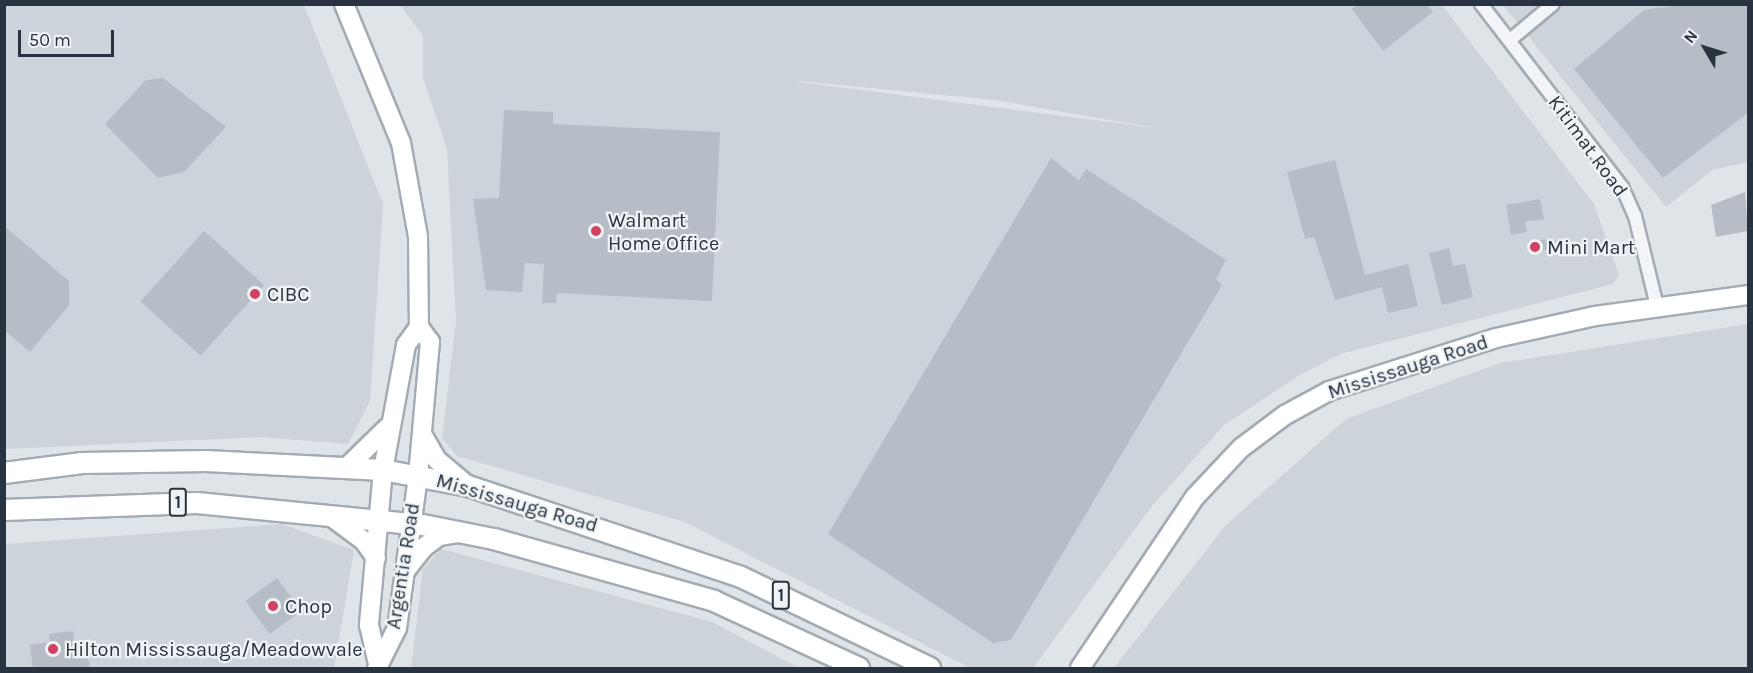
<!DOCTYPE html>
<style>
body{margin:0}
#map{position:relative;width:1753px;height:673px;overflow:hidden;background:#dfe4e9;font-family:Karla,sans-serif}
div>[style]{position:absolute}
.built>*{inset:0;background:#cdd3db}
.building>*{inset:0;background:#b6bdc6;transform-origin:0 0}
.roads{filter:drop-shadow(2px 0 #a4abb3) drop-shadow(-2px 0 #a4abb3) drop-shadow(0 2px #a4abb3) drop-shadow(0 -2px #a4abb3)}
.street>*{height:12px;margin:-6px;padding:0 6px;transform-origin:6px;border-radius:6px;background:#f2f4f7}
.secondary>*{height:18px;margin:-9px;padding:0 9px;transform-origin:9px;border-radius:9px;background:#fff}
.primary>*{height:20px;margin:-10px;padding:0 10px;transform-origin:10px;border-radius:10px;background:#fff}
.dots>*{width:16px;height:16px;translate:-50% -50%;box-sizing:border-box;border:3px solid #eff3f6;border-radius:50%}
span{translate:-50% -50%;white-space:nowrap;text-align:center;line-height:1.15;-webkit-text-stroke:4.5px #eff3f6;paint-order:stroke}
.shield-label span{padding:2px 4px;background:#eff3f6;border:2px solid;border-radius:4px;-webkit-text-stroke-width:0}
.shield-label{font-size:18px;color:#283341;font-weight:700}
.street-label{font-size:20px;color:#283341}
.poi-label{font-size:20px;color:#283341}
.left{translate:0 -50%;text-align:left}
.frame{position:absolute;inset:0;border:6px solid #283341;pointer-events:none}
.north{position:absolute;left:1675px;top:18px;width:60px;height:60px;-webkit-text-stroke:4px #eff3f6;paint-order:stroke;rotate:308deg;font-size:16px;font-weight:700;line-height:24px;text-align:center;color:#283341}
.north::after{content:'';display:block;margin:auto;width:21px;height:27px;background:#283341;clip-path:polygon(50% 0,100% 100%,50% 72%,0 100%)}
.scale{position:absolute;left:18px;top:30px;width:96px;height:27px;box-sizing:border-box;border:3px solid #283341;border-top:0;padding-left:8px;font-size:18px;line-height:21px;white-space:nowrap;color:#283341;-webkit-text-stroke:4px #eff3f6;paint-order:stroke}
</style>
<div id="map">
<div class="built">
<i style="clip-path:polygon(4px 5px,304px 5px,383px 204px,370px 401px,348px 444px,260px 437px,5px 449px)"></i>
<i style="clip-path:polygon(evenodd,400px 5px,1442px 5px,1594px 204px,1619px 275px,1613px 284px,1340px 354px,1300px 375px,1224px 425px,1152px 506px,1033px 668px,970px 668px,685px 522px,457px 456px,442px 438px,456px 322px,447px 149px,423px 78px,423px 36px,400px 5px,799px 81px,994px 100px,1157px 128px,799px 82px,799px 81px)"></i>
<i style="clip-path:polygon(1503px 5px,1748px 5px,1748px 162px,1712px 170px,1666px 207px)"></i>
<i style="clip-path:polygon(1748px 324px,1748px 668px,1114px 668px,1226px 525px,1346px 419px,1500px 363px)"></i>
<i style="clip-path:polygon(282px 524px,354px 550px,334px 668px,5px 668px,5px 544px)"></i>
<i style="clip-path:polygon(441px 549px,712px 622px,799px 668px,411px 668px,423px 569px)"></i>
</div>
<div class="building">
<i style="clip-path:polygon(1358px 4px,1427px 4px,1433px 12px,1383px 51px,1352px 9px)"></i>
<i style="clip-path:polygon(1686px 4px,1749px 4px,1749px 112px,1663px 178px,1574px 69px,1644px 10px)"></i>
<i style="clip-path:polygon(163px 78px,226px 127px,184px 172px,158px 178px,105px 124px,146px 80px)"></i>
<i style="clip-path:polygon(504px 110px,553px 112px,553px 124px,720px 132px,712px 301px,557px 293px,556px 303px,542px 303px,544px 264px,525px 263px,522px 292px,486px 290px,473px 199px,499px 198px)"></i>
<i style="clip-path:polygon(1051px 158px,1079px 180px,1086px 169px,1226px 260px,1216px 279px,1222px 285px,1011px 640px,993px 643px,828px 534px)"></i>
<i style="clip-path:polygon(1335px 160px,1365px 275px,1408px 264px,1418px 306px,1388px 313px,1382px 287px,1335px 300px,1314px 237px,1305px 239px,1287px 172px)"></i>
<i style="clip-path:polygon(1745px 192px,1748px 231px,1716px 237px,1711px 205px)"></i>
<i style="clip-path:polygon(1540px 199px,1544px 219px,1525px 222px,1527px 232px,1511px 235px,1506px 205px)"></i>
<i style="clip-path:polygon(4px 226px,69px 281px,69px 305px,30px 352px,4px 330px)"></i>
<i style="left:204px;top:231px;width:81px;height:95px;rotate:42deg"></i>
<i style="left:1548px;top:239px;width:10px;height:20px;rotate:79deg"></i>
<i style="clip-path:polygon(1449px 248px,1453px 266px,1465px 264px,1473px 297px,1442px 305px,1429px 253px)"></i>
<i style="left:277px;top:578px;width:41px;height:39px;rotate:54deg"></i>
<i style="clip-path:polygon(73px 631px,75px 650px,87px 648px,90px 669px,33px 669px,30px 645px,50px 642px,49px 634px)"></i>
</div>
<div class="roads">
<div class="street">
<i style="left:1481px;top:4px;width:231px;rotate:52.4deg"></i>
<i style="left:1622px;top:187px;width:32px;rotate:66deg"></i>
<i style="left:1635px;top:216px;width:93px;rotate:76.3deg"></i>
<i style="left:1510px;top:40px;width:56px;rotate:-39.9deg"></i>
</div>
<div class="secondary">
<i style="left:344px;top:4px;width:150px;rotate:67.7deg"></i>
<i style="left:401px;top:143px;width:96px;rotate:79.7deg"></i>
<i style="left:418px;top:237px;width:90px;rotate:89.4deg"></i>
<i style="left:419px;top:327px;width:22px;rotate:126deg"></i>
<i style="left:406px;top:345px;width:127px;rotate:100.4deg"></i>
<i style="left:383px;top:470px;width:156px;rotate:95.2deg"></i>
<i style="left:369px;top:625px;width:40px;rotate:77deg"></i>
<i style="left:422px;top:434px;width:30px;rotate:60deg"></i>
<i style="left:437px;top:460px;width:40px;rotate:40deg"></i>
<i style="left:347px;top:467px;width:57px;rotate:-44.3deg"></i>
<i style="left:329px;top:515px;width:44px;rotate:36.6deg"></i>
<i style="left:364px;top:541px;width:21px;rotate:55deg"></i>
<i style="left:406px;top:570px;width:28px;rotate:-52deg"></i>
<i style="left:423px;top:548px;width:20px;rotate:-37deg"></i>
<i style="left:439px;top:536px;width:20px;rotate:-9deg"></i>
<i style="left:377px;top:668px;width:45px;rotate:-63.4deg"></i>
<i style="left:397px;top:628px;width:153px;rotate:-82.1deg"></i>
<i style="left:418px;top:476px;width:135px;rotate:-84.9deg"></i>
<i style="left:430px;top:342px;width:19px;rotate:-126deg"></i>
<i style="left:1080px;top:668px;width:206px;rotate:-56.1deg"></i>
<i style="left:1195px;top:497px;width:67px;rotate:-46.8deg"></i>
<i style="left:1241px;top:448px;width:55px;rotate:-36.9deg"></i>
<i style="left:1285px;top:415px;width:50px;rotate:-28.6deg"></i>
<i style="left:1329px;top:391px;width:175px;rotate:-17.6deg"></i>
<i style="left:1496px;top:338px;width:101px;rotate:-12.5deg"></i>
<i style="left:1595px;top:316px;width:154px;rotate:-7.8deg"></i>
</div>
<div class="primary">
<i style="left:4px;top:473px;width:79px;rotate:-7.3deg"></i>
<i style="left:82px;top:463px;width:124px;rotate:-0.9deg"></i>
<i style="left:206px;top:461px;width:177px;rotate:2.9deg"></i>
<i style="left:383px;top:470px;width:86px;rotate:10.7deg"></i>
<i style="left:468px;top:486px;width:288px;rotate:18.4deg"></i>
<i style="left:741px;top:577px;width:210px;rotate:25.7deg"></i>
<i style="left:4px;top:510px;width:193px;rotate:-2.1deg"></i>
<i style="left:197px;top:503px;width:227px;rotate:5.6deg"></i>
<i style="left:423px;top:525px;width:72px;rotate:11.2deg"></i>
<i style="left:494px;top:539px;width:229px;rotate:15.7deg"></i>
<i style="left:714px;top:601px;width:160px;rotate:24.8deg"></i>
</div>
</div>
<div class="dots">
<i style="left:596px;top:231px;background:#d14162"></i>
<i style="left:1535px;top:247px;background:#d14162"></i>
<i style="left:255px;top:294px;background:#d14162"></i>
<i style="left:273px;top:606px;background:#d14162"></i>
<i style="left:53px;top:649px;background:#d14162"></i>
</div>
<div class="shield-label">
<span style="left:178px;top:502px">1</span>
<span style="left:781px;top:595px">1</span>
</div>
<div class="street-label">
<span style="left:1588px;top:146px;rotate:54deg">Kitimat Road</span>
<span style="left:1408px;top:367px;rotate:-18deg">Mississauga Road</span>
<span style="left:517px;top:503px;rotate:16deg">Mississauga Road</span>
<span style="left:403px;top:566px;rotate:-81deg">Argentia Road</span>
</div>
<div class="poi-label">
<span class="left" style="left:608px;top:232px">Walmart<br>Home Office</span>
<span class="left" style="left:1547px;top:247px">Mini Mart</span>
<span class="left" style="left:267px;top:294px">CIBC</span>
<span class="left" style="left:285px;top:606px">Chop</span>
<span class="left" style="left:65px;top:649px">Hilton Mississauga/Meadowvale</span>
</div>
<div class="frame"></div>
<div class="north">N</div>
<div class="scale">50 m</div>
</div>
